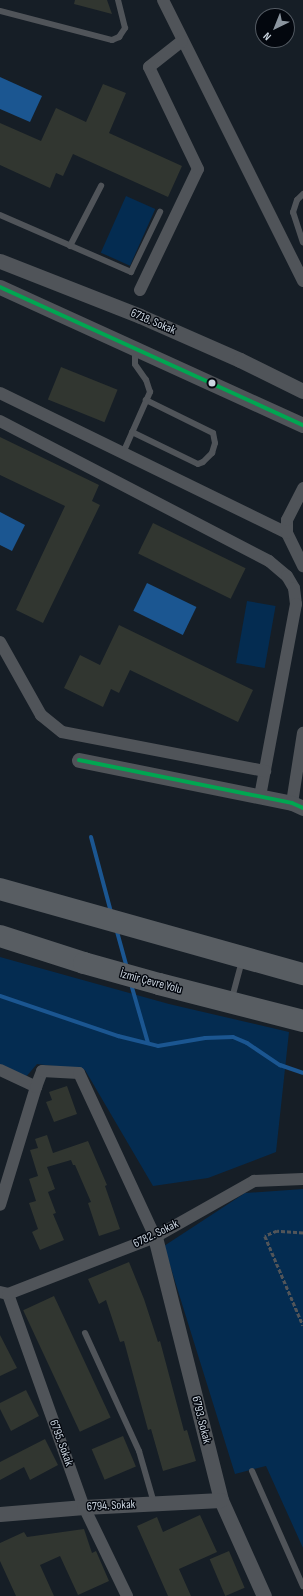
<!DOCTYPE html>
<meta charset="utf-8">
<style>
body{margin:0}
#map{position:relative;width:303px;height:1596px;overflow:hidden;background:#161e26;font-family:"Sofia Sans Condensed",sans-serif}
div>[style]{position:absolute}
.green>*{inset:0;background:#042c51;transform-origin:0 0}
.water>*{inset:0;background:#1b5691;transform-origin:0 0}
.stream>*{height:4px;margin:-2px;padding:0 2px;transform-origin:2px;border-radius:2px;background:#1b5691}
.building>*{inset:0;background:#313630;transform-origin:0 0}
.path>*{height:2.5px;margin-top:-1.25px;transform-origin:0;background:repeating-linear-gradient(90deg,#525559 0 4px,transparent 0 6px)}
.service>*{height:6px;margin:-3px;padding:0 3px;transform-origin:3px;border-radius:3px;background:#505459}
.minor>*{height:12px;margin:-6px;padding:0 6px;transform-origin:6px;border-radius:6px;background:#505459}
.tertiary>*{height:15px;margin:-7.5px;padding:0 7.5px;transform-origin:7.5px;border-radius:7.5px;background:#505459}
.motorway>*{height:22px;margin:-11px;padding:0 11px;transform-origin:11px;border-radius:11px;background:#585d62}
.bus-1>*{height:4px;margin:-2px;padding:0 2px;transform-origin:2px;border-radius:2px;background:#00a651}
.dots>*{width:11px;height:11px;translate:-50% -50%;box-sizing:border-box;border:2px solid #03070e;border-radius:50%}
span{translate:-50% -50%;white-space:nowrap;text-align:center;line-height:1.15;-webkit-text-stroke:3px #03070e;paint-order:stroke}
.street-label{font-size:12px;color:#ccd6e1}
.north{position:absolute;left:255px;top:8px;width:40px;height:40px;box-sizing:border-box;background:#03070e;border:1px solid #535a62;border-radius:50%;rotate:223deg;font-size:11px;font-weight:700;line-height:16px;text-align:center;color:#ccd6e1}
.north::after{content:'';display:block;margin:auto;width:14px;height:18px;background:#8c96a0;clip-path:polygon(50% 0,100% 100%,50% 72%,0 100%)}
</style>
<div id="map">
<div class="green">
<i style="left:126px;top:196px;width:32px;height:62px;rotate:24deg"></i>
<i style="left:247px;top:601px;width:29px;height:63px;rotate:10deg"></i>
<i style="clip-path:polygon(0 957px,169px 1004px,289px 1032px,276px 1152px,208px 1178px,153px 1186px,85px 1070px,37px 1064px,25px 1078px,0 1066px)"></i>
<i style="clip-path:polygon(303px 1189px,303px 1548px,266px 1466px,235px 1474px,164px 1246px,245px 1193px)"></i>
</div>
<div class="water">
<i style="clip-path:polygon(0 77px,42px 96px,30px 122px,0 109px)"></i>
<i style="clip-path:polygon(0 512px,25px 525px,12px 551px,0 545px)"></i>
<i style="left:147px;top:583px;width:55px;height:31px;rotate:26deg"></i>
</div>
<div class="stream">
<i style="left:91px;top:837px;width:78px;rotate:75.1deg"></i>
<i style="left:116px;top:928px;width:41px;rotate:74.6deg"></i>
<i style="left:131px;top:984px;width:61px;rotate:73.9deg"></i>
<i style="left:0;top:996px;width:125px;rotate:18.7deg"></i>
<i style="left:118px;top:1036px;width:41px;rotate:14deg"></i>
<i style="left:158px;top:1046px;width:48px;rotate:-9.7deg"></i>
<i style="left:205px;top:1038px;width:28px;rotate:-2deg"></i>
<i style="left:233px;top:1037px;width:15px;rotate:23deg"></i>
<i style="left:247px;top:1043px;width:40px;rotate:34deg"></i>
<i style="left:280px;top:1065px;width:24px;rotate:19deg"></i>
</div>
<div class="building">
<i style="clip-path:polygon(75px 0,107px 0,112px 14px,74px 4px)"></i>
<i style="clip-path:polygon(103px 84px,126px 93px,109px 133px,182px 166px,168px 197px,73px 154px,63px 176px,56px 173px,50px 188px,0 165px,0 123px,41px 141px,56px 108px,86px 122px)"></i>
<i style="left:61px;top:367px;width:61px;height:35px;rotate:22deg"></i>
<i style="clip-path:polygon(0 437px,99px 485px,92px 501px,100px 505px,43px 623px,16px 610px,65px 506px,0 475px)"></i>
<i style="left:153px;top:523px;width:103px;height:34px;rotate:26deg"></i>
<i style="clip-path:polygon(119px 625px,253px 690px,238px 722px,130px 670px,119px 693px,111px 689px,103px 707px,64px 688px,80px 655px,100px 665px)"></i>
<i style="clip-path:polygon(67px 1086px,77px 1114px,54px 1122px,46px 1102px,52px 1100px,49px 1092px)"></i>
<i style="clip-path:polygon(47px 1135px,53px 1153px,88px 1141px,107px 1185px,105px 1186px,120px 1229px,99px 1236px,88px 1203px,91px 1202px,75px 1165px,73px 1165px,71px 1160px,47px 1167px,55px 1189px,48px 1192px,56px 1213px,53px 1214px,64px 1240px,40px 1250px,32px 1232px,38px 1229px,29px 1203px,36px 1201px,29px 1179px,38px 1176px,30px 1150px,38px 1148px,35px 1139px)"></i>
<i style="clip-path:polygon(129px 1262px,144px 1299px,158px 1342px,160px 1341px,184px 1431px,187px 1430px,196px 1461px,163px 1471px,151px 1429px,148px 1430px,124px 1341px,120px 1342px,106px 1300px,99px 1304px,88px 1279px)"></i>
<i style="left:54px;top:1296px;width:134px;height:34px;rotate:65deg"></i>
<i style="clip-path:polygon(0 1335px,17px 1368px,0 1376px)"></i>
<i style="clip-path:polygon(26px 1390px,39px 1416px,11px 1431px,0 1409px,0 1403px)"></i>
<i style="left:123px;top:1436px;width:33px;height:34px;rotate:67deg"></i>
<i style="clip-path:polygon(45px 1439px,58px 1465px,30px 1480px,24px 1467px,0 1480px,0 1462px)"></i>
<i style="clip-path:polygon(200px 1515px,217px 1552px,179px 1569px,191px 1596px,168px 1596px,137px 1526px,157px 1517px,163px 1532px)"></i>
<i style="clip-path:polygon(84px 1529px,92px 1553px,96px 1551px,109px 1581px,78px 1595px,60px 1556px,40px 1565px,54px 1596px,16px 1596px,0 1561px,0 1543px,24px 1532px,27px 1537px)"></i>
<i style="left:229px;top:1551px;width:40px;height:21px;rotate:67deg"></i>
</div>
<div class="path">
<i style="left:303px;top:1233px;width:26px;rotate:-176deg"></i>
<i style="left:277px;top:1231px;width:13px;rotate:157deg"></i>
<i style="left:265px;top:1236px;width:97px;rotate:66.9deg"></i>
</div>
<div class="service">
<i style="left:0;top:11px;width:116px;rotate:14.5deg"></i>
<i style="left:112px;top:40px;width:8px;rotate:-23deg"></i>
<i style="left:119px;top:37px;width:11px;rotate:-56deg"></i>
<i style="left:125px;top:28px;width:29px;rotate:-104deg"></i>
<i style="left:303px;top:194px;width:8px;rotate:135deg"></i>
<i style="left:297px;top:200px;width:13px;rotate:108deg"></i>
<i style="left:293px;top:212px;width:32px;rotate:72deg"></i>
<i style="left:0;top:215px;width:143px;rotate:23.5deg"></i>
<i style="left:131px;top:272px;width:67px;rotate:-64.2deg"></i>
<i style="left:70px;top:246px;width:68px;rotate:-62.7deg"></i>
<i style="left:132px;top:432px;width:73px;rotate:25.9deg"></i>
<i style="left:198px;top:464px;width:5px;rotate:-22deg"></i>
<i style="left:203px;top:462px;width:13px;rotate:-45deg"></i>
<i style="left:212px;top:453px;width:10px;rotate:-73deg"></i>
<i style="left:215px;top:443px;width:10px;rotate:-101deg"></i>
<i style="left:213px;top:433px;width:75px;rotate:-153.8deg"></i>
<i style="left:123px;top:453px;width:67px;rotate:-66.1deg"></i>
<i style="left:150px;top:392px;width:13px;rotate:-108deg"></i>
<i style="left:146px;top:380px;width:19px;rotate:-125deg"></i>
<i style="left:135px;top:364px;width:16px;rotate:-90deg"></i>
<i style="left:232px;top:998px;width:38px;rotate:-75deg"></i>
<i style="left:85px;top:1333px;width:130px;rotate:65.4deg"></i>
<i style="left:139px;top:1451px;width:54px;rotate:73.9deg"></i>
<i style="left:252px;top:1471px;width:126px;rotate:66.1deg"></i>
</div>
<div class="minor">
<i style="left:163px;top:0;width:314px;rotate:63.5deg"></i>
<i style="left:140px;top:290px;width:134px;rotate:-64.4deg"></i>
<i style="left:198px;top:169px;width:113px;rotate:-115.7deg"></i>
<i style="left:149px;top:67px;width:42px;rotate:-38.2deg"></i>
<i style="left:0;top:393px;width:319px;rotate:26deg"></i>
<i style="left:287px;top:533px;width:37px;rotate:64deg"></i>
<i style="left:0;top:421px;width:303px;rotate:27.5deg"></i>
<i style="left:269px;top:561px;width:23px;rotate:40deg"></i>
<i style="left:287px;top:576px;width:14px;rotate:60deg"></i>
<i style="left:294px;top:588px;width:16px;rotate:83deg"></i>
<i style="left:296px;top:604px;width:196px;rotate:100.6deg"></i>
<i style="left:287px;top:533px;width:13px;rotate:-90deg"></i>
<i style="left:287px;top:520px;width:36px;rotate:-63deg"></i>
<i style="left:0;top:642px;width:84px;rotate:60.7deg"></i>
<i style="left:41px;top:715px;width:27px;rotate:39deg"></i>
<i style="left:62px;top:732px;width:207px;rotate:10.9deg"></i>
<i style="left:292px;top:803px;width:71px;rotate:-81.1deg"></i>
<i style="left:0;top:1070px;width:40px;rotate:25deg"></i>
<i style="left:36px;top:1087px;width:123px;rotate:107deg"></i>
<i style="left:36px;top:1087px;width:17px;rotate:-69deg"></i>
<i style="left:42px;top:1071px;width:37px;rotate:3deg"></i>
<i style="left:79px;top:1073px;width:181px;rotate:65.1deg"></i>
<i style="left:0;top:1292px;width:8px;rotate:14deg"></i>
<i style="left:8px;top:1294px;width:226px;rotate:70.4deg"></i>
<i style="left:84px;top:1507px;width:99px;rotate:64.2deg"></i>
<i style="left:8px;top:1294px;width:158px;rotate:-21.2deg"></i>
<i style="left:155px;top:1237px;width:114px;rotate:-29.5deg"></i>
<i style="left:254px;top:1181px;width:49px;rotate:-2.3deg"></i>
</div>
<div class="tertiary">
<i style="left:0;top:261px;width:150px;rotate:21.4deg"></i>
<i style="left:140px;top:316px;width:109px;rotate:23.7deg"></i>
<i style="left:240px;top:360px;width:70px;rotate:26.2deg"></i>
<i style="left:0;top:287px;width:333px;rotate:24.5deg"></i>
<i style="left:79px;top:760px;width:217px;rotate:11.4deg"></i>
<i style="left:292px;top:803px;width:12px;rotate:24deg"></i>
<i style="left:155px;top:1237px;width:271px;rotate:75.9deg"></i>
<i style="left:221px;top:1500px;width:105px;rotate:65.9deg"></i>
<i style="left:0;top:1514px;width:84px;rotate:-4.8deg"></i>
<i style="left:84px;top:1507px;width:137px;rotate:-2.9deg"></i>
</div>
<div class="motorway">
<i style="left:0;top:889px;width:315px;rotate:15.7deg"></i>
<i style="left:0;top:936px;width:88px;rotate:17.8deg"></i>
<i style="left:84px;top:963px;width:78px;rotate:15.6deg"></i>
<i style="left:159px;top:984px;width:149px;rotate:14.4deg"></i>
</div>
<div class="bus-1">
<i style="left:0;top:287px;width:333px;rotate:24.5deg"></i>
<i style="left:79px;top:760px;width:217px;rotate:11.4deg"></i>
<i style="left:292px;top:803px;width:12px;rotate:24deg"></i>
</div>
<div class="dots">
<i style="left:212px;top:383px;background:#ccd6e1"></i>
</div>
<div class="street-label">
<span style="left:153px;top:322px;rotate:23deg">6718. Sokak</span>
<span style="left:151px;top:982px;rotate:15deg">İzmir Çevre Yolu</span>
<span style="left:156px;top:1234px;rotate:-26deg">6782. Sokak</span>
<span style="left:201px;top:1420px;rotate:76deg">6793. Sokak</span>
<span style="left:61px;top:1443px;rotate:70deg">6795. Sokak</span>
<span style="left:111px;top:1506px;rotate:-3deg">6794. Sokak</span>
</div>
<div class="north">N</div>
</div>
